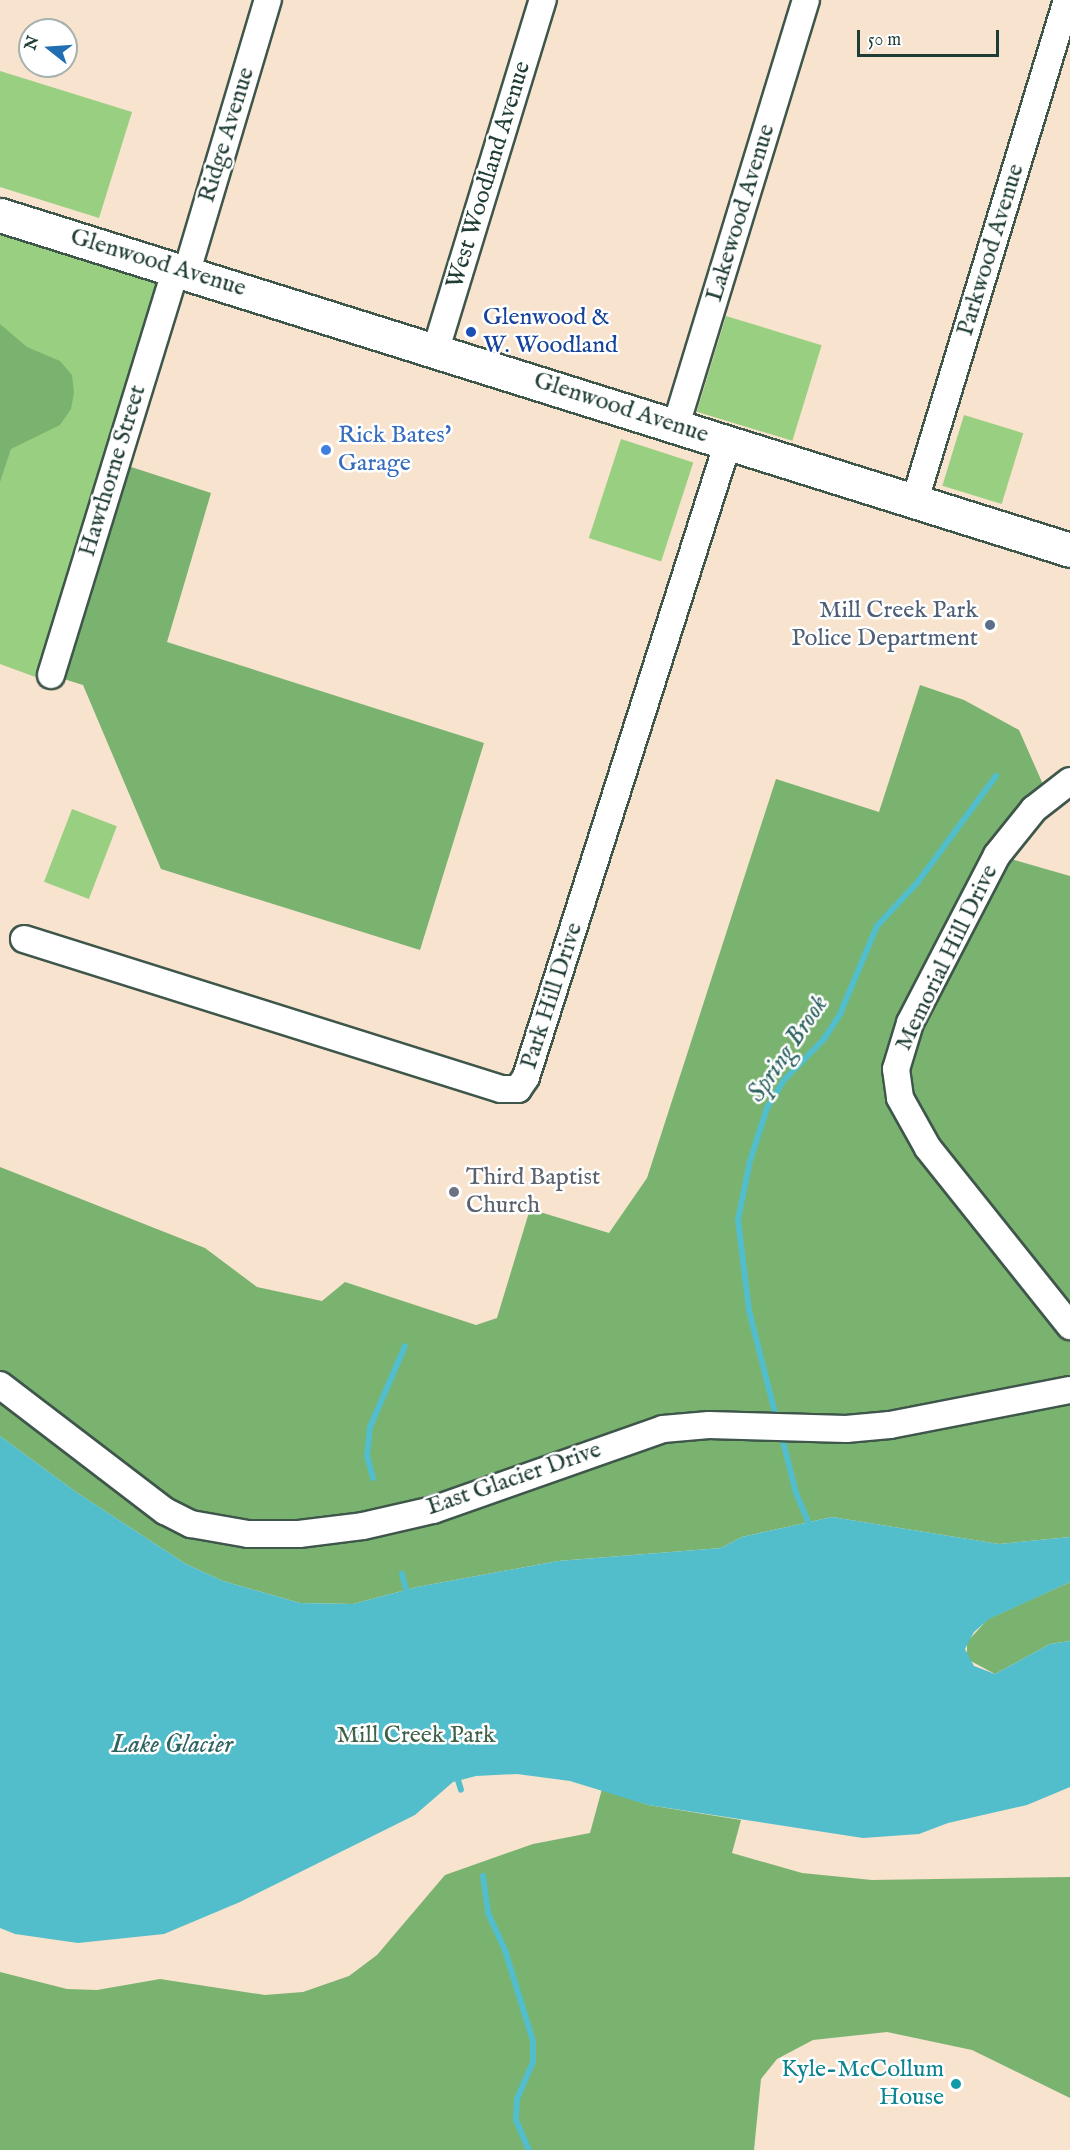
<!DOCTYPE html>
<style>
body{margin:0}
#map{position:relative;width:1070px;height:2150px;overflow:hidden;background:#f7e3ce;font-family:"IM FELL English",serif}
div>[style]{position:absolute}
.green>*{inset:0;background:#99cf81;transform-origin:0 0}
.forest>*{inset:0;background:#7ab26f}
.water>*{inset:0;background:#52becc}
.stream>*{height:6px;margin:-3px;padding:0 3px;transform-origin:3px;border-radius:3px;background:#52becc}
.roads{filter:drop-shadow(2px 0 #3f564b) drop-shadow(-2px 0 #3f564b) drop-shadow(0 2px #3f564b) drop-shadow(0 -2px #3f564b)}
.minor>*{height:26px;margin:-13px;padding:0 13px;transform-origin:13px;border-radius:13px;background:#fff}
.major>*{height:33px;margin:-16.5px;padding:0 16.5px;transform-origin:16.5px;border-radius:16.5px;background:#fff}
.dots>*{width:16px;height:16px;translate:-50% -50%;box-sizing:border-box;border:3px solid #fff;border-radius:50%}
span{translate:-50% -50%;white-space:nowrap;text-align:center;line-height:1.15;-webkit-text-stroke:5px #fff;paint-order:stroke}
.street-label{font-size:24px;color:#1f3d34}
.transit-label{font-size:24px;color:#164399}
.left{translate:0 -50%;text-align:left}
.shop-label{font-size:24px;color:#366cbe}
.service-label{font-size:24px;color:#4e5e75}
.right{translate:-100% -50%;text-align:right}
.worship-label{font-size:24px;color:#5b616d}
.park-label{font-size:24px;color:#3e6247}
.culture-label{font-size:24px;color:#0d838f}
.water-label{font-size:26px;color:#2e6462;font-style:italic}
.north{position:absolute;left:18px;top:18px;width:60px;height:60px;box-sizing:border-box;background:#fff;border:2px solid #a5b1ae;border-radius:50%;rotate:287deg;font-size:16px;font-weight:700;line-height:24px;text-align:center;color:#1f3d34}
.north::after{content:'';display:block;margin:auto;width:21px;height:27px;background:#1f6fb2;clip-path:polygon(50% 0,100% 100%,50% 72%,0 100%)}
.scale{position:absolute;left:857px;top:30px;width:142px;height:27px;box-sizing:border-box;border:3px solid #1f3d34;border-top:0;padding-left:8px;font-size:18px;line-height:21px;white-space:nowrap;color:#1f3d34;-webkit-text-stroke:4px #fff;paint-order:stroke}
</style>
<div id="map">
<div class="green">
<i style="clip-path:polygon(0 71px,132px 112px,99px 218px,0 187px)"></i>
<i style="clip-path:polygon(0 215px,176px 268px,49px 682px,0 664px)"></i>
<i style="left:726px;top:316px;width:100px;height:100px;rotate:17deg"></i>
<i style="left:964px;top:415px;width:62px;height:74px;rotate:17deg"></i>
<i style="left:621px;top:439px;width:76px;height:104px;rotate:18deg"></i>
<i style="left:72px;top:809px;width:48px;height:78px;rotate:21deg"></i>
</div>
<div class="forest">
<i style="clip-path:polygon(0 324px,27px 347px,60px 361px,72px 375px,74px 392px,71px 409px,60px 425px,11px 449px,0 482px)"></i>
<i style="clip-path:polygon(116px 462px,211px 493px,167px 642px,484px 743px,420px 950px,161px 869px,83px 685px,51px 675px)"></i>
<i style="clip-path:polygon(920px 685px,964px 700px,1019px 730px,1049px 798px,997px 855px,1070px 876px,1070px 1537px,999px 1544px,832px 1517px,742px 1537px,721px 1548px,558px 1561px,417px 1587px,353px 1604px,300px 1603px,223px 1581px,186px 1564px,76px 1492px,0 1436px,0 1167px,205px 1248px,257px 1287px,322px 1301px,345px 1282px,476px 1325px,497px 1318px,530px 1209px,609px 1233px,647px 1178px,776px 779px,879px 812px)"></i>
<i style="clip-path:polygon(1070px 1582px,1070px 1641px,1050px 1644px,995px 1674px,967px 1659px,967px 1642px,988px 1619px)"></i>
<i style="clip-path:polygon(602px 1789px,648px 1805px,741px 1820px,732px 1853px,802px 1873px,872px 1880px,1070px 1877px,1070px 2098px,972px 2050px,887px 2032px,813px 2040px,777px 2059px,761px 2079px,754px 2150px,0 2150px,0 1972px,67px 1989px,97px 1990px,160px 1979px,265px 1995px,303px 1992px,349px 1976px,377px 1955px,445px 1875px,533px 1844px,590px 1833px)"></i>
</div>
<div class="water">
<i style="clip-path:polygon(0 1436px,76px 1492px,186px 1564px,223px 1581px,300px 1603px,353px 1604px,417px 1587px,558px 1561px,721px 1548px,742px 1537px,832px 1517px,999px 1544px,1070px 1537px,1070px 1582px,989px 1619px,974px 1632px,965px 1649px,974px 1666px,995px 1674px,1050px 1644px,1070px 1641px,1070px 1787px,1027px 1805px,948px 1823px,919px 1834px,863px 1838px,648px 1805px,570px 1781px,517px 1774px,476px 1776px,453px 1782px,415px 1815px,240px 1902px,164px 1934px,78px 1943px,15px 1934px,0 1928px)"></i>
</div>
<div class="stream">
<i style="left:777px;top:1421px;width:114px;rotate:-104.2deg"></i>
<i style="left:749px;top:1310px;width:91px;rotate:-97deg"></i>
<i style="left:738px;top:1220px;width:60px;rotate:-78.5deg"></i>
<i style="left:750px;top:1161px;width:56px;rotate:-72.2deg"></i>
<i style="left:767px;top:1108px;width:31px;rotate:-59deg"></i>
<i style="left:783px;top:1081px;width:59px;rotate:-45.7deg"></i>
<i style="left:824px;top:1039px;width:30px;rotate:-57deg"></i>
<i style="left:840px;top:1014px;width:95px;rotate:-67.2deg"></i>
<i style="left:877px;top:926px;width:59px;rotate:-47.1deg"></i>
<i style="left:917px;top:883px;width:133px;rotate:-53.6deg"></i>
<i style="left:781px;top:1433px;width:62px;rotate:76deg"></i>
<i style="left:796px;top:1493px;width:33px;rotate:67deg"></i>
<i style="left:373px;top:1478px;width:23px;rotate:-105deg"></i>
<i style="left:367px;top:1456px;width:29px;rotate:-84deg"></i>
<i style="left:370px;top:1427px;width:88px;rotate:-66.6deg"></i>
<i style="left:402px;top:1574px;width:16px;rotate:75deg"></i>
<i style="left:458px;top:1780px;width:10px;rotate:73deg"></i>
<i style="left:483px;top:1876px;width:37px;rotate:82deg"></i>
<i style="left:488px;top:1913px;width:41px;rotate:65.3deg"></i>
<i style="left:505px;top:1950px;width:95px;rotate:72.9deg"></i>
<i style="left:533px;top:2041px;width:21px;rotate:90deg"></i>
<i style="left:533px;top:2062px;width:40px;rotate:113.4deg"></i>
<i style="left:517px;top:2099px;width:21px;rotate:93deg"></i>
<i style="left:516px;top:2120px;width:33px;rotate:67deg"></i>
</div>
<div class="roads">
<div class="minor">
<i style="left:187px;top:271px;width:283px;rotate:-73.4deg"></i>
<i style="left:436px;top:349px;width:365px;rotate:-73deg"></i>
<i style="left:676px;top:425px;width:444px;rotate:-73deg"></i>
<i style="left:915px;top:500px;width:523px;rotate:-73.09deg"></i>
<i style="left:51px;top:675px;width:426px;rotate:-72.9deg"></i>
<i style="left:1070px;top:781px;width:46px;rotate:142.1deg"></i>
<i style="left:1034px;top:809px;width:59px;rotate:128.8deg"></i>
<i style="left:997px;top:855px;width:189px;rotate:117.4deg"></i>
<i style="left:910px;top:1023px;width:48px;rotate:106.9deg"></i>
<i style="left:896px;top:1069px;width:29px;rotate:82deg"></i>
<i style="left:900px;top:1098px;width:57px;rotate:60.8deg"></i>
<i style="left:928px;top:1148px;width:228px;rotate:51.4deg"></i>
<i style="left:24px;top:939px;width:500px;rotate:17.46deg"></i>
<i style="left:501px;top:1089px;width:17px"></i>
<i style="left:518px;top:1089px;width:14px;rotate:-56deg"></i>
<i style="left:526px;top:1077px;width:666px;rotate:-72.35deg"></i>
<i style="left:0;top:1385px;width:208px;rotate:37.4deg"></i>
<i style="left:165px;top:1511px;width:29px;rotate:27deg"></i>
<i style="left:191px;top:1524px;width:58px;rotate:10deg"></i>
<i style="left:248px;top:1534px;width:51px"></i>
<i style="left:299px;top:1534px;width:64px;rotate:-7.1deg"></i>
<i style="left:363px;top:1526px;width:72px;rotate:-12.9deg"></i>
<i style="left:433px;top:1510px;width:244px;rotate:-19.4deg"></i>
<i style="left:663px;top:1429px;width:46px;rotate:-5deg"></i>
<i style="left:709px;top:1425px;width:137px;rotate:1.7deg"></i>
<i style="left:846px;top:1429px;width:44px;rotate:-5.2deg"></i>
<i style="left:890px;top:1425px;width:183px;rotate:-11deg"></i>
</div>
<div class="major">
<i style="left:0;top:215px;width:1121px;rotate:17.38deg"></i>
</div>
</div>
<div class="dots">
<i style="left:471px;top:332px;background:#1a4fb4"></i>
<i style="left:326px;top:450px;background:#3f7fe0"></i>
<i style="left:990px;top:625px;background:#5c6f8a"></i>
<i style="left:454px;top:1192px;background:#6b7280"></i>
<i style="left:956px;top:2084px;background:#0f9aa8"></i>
</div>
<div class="street-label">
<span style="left:227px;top:135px;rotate:-73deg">Ridge Avenue</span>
<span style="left:489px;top:175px;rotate:-73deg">West Woodland Avenue</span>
<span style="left:741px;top:213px;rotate:-73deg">Lakewood Avenue</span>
<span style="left:991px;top:250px;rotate:-73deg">Parkwood Avenue</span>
<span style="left:158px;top:263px;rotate:17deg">Glenwood Avenue</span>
<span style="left:621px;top:408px;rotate:18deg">Glenwood Avenue</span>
<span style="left:113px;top:471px;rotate:-73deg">Hawthorne Street</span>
<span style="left:947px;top:958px;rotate:-64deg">Memorial Hill Drive</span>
<span style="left:552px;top:996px;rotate:-72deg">Park Hill Drive</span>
<span style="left:514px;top:1479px;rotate:-19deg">East Glacier Drive</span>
</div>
<div class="transit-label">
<span class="left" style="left:483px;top:332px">Glenwood &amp;<br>W. Woodland</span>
</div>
<div class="shop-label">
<span class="left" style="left:338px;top:450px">Rick Bates'<br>Garage</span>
</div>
<div class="service-label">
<span class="right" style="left:978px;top:625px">Mill Creek Park<br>Police Department</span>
</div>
<div class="worship-label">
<span class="left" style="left:466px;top:1192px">Third Baptist<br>Church</span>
</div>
<div class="park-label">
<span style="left:416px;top:1736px">Mill Creek Park</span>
</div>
<div class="culture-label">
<span class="right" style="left:944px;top:2084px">Kyle-McCollum<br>House</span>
</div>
<div class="water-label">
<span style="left:788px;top:1049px;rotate:-56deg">Spring Brook</span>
<span style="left:172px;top:1745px">Lake Glacier</span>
</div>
<div class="north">N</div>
<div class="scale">50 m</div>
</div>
